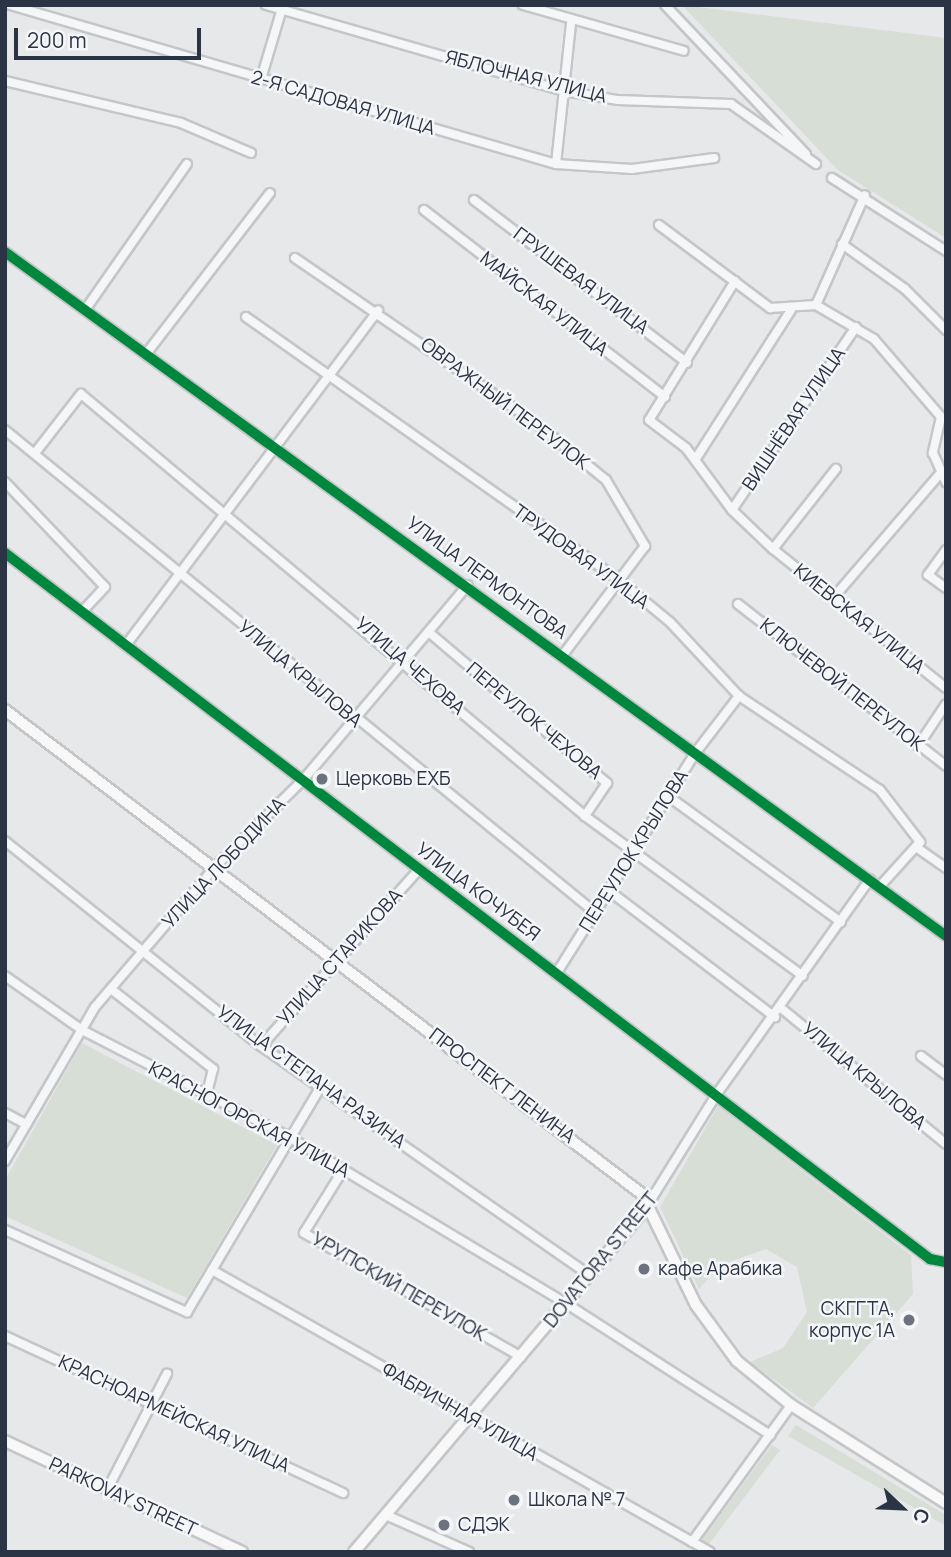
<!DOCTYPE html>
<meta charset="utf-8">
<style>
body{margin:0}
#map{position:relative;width:951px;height:1557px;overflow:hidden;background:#e6e8ea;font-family:Manrope,sans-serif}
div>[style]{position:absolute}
.green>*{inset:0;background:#d6ded6}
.roads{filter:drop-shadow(2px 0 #c4c6c8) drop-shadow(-2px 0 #c4c6c8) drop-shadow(0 2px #c4c6c8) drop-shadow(0 -2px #c4c6c8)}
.minor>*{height:8px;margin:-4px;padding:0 4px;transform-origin:4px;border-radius:4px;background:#f5f6f7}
.major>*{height:10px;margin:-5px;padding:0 5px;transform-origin:5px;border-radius:5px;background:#f8f8f8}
.cycleway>*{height:10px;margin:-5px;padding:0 5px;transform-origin:5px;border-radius:5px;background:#00873e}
.dots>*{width:19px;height:19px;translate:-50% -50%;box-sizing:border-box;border:4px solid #f4f6f9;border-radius:50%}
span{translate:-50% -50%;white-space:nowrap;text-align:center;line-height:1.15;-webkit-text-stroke:5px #f4f6f9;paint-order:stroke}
.street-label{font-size:19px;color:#2b3445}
.poi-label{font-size:19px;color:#2b3445}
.left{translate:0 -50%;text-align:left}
.right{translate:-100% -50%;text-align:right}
.frame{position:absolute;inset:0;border:7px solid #2b3445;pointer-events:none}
.north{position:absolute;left:867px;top:1473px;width:70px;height:70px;-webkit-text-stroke:5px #f4f6f9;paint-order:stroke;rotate:113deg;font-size:19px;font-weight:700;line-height:28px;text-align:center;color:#2b3445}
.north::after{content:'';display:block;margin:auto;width:24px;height:32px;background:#2b3445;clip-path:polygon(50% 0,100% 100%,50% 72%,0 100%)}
.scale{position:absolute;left:14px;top:28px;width:187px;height:32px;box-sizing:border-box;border:4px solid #2b3445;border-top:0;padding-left:9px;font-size:21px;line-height:24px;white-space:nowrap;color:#2b3445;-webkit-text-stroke:5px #f4f6f9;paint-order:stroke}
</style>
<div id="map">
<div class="green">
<i style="clip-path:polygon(682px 5px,946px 38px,946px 238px,838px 170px)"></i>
<i style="clip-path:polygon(82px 1043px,277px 1145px,187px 1298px,5px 1216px,5px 1180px)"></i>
<i style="clip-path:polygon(718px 1106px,911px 1255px,913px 1294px,813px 1408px,750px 1362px,783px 1348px,807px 1312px,797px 1267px,766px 1249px,720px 1265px,699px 1289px,660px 1207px)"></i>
<i style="clip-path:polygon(796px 1425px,946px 1515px,946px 1526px,788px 1436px)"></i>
<i style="clip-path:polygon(772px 1445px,780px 1450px,709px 1544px,702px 1540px)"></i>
</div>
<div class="roads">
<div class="minor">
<i style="left:10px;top:5px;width:569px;rotate:16.24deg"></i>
<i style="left:556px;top:164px;width:76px;rotate:3.8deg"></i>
<i style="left:632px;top:169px;width:83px;rotate:-7.6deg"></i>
<i style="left:266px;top:5px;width:310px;rotate:16.1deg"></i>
<i style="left:564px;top:91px;width:55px;rotate:9.5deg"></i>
<i style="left:618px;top:100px;width:113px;rotate:2deg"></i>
<i style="left:731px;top:104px;width:104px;rotate:35.2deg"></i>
<i style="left:523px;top:5px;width:167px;rotate:15.9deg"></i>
<i style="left:665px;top:5px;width:205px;rotate:46.6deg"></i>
<i style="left:261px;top:79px;width:77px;rotate:-73.4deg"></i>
<i style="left:5px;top:81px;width:181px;rotate:13.4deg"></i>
<i style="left:181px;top:123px;width:76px;rotate:23.2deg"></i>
<i style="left:556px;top:164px;width:141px;rotate:-83.9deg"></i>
<i style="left:832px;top:178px;width:135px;rotate:32.6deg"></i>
<i style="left:474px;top:200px;width:268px;rotate:37.4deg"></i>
<i style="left:424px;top:210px;width:305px;rotate:37.8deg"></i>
<i style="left:659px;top:225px;width:139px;rotate:36.8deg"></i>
<i style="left:770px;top:308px;width:46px;rotate:-3.7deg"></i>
<i style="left:816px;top:305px;width:67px;rotate:30.4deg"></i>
<i style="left:874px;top:339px;width:103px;rotate:49.3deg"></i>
<i style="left:941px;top:417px;width:37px;rotate:103deg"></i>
<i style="left:933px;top:453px;width:32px;rotate:66deg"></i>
<i style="left:842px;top:244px;width:77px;rotate:35.5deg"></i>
<i style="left:905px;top:289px;width:58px;rotate:45deg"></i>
<i style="left:5px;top:252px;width:1163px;rotate:36.01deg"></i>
<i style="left:295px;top:258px;width:287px;rotate:34.4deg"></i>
<i style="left:532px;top:420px;width:95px;rotate:39deg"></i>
<i style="left:606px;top:480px;width:77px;rotate:59.4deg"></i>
<i style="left:645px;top:546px;width:136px;rotate:127deg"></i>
<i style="left:735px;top:281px;width:163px;rotate:121.7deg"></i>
<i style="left:649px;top:420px;width:46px;rotate:37.1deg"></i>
<i style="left:686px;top:448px;width:77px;rotate:53.4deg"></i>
<i style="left:732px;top:510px;width:57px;rotate:43.6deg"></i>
<i style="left:773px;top:549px;width:222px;rotate:38.8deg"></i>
<i style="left:816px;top:305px;width:120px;rotate:-66deg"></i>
<i style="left:85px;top:310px;width:178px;rotate:-55.1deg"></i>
<i style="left:246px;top:317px;width:456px;rotate:35.2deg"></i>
<i style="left:619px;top:580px;width:66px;rotate:39.5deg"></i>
<i style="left:670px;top:622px;width:101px;rotate:47deg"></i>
<i style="left:739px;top:696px;width:169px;rotate:33.7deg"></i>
<i style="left:880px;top:790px;width:66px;rotate:52.4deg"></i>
<i style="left:920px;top:842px;width:58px;rotate:132.2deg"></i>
<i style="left:146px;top:354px;width:203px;rotate:-52.4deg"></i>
<i style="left:5px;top:430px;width:765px;rotate:39.27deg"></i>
<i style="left:35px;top:453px;width:75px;rotate:-52.1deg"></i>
<i style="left:81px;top:394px;width:657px;rotate:39.94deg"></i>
<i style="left:585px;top:816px;width:270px;rotate:36.3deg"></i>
<i style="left:695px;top:460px;width:178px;rotate:-57.4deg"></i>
<i style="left:5px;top:482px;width:145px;rotate:46.4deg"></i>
<i style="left:105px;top:587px;width:34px;rotate:133deg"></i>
<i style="left:732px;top:510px;width:221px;rotate:-55.9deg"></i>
<i style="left:773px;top:549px;width:102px;rotate:-51.8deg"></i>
<i style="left:946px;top:550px;width:31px;rotate:126deg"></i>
<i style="left:928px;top:575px;width:22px;rotate:36deg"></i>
<i style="left:5px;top:553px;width:1164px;rotate:37.35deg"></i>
<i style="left:930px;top:1259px;width:16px;rotate:11deg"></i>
<i style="left:834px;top:597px;width:161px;rotate:-49.3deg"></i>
<i style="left:738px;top:604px;width:264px;rotate:37.9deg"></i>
<i style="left:431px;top:634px;width:231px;rotate:40.3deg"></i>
<i style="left:607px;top:783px;width:40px;rotate:124deg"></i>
<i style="left:126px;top:645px;width:419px;rotate:-53deg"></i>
<i style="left:918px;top:746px;width:50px;rotate:-56.3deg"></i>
<i style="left:668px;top:796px;width:214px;rotate:36.1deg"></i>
<i style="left:5px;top:841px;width:328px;rotate:38.7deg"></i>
<i style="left:261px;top:1046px;width:402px;rotate:34.9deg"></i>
<i style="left:916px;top:847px;width:37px;rotate:35deg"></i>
<i style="left:612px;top:893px;width:205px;rotate:37.3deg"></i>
<i style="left:556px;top:974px;width:262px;rotate:-57.8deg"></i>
<i style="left:696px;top:752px;width:71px;rotate:-52.5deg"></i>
<i style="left:5px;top:976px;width:94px;rotate:35deg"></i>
<i style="left:82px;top:1030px;width:233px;rotate:27.3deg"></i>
<i style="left:289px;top:1137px;width:324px;rotate:31deg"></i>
<i style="left:567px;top:1304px;width:242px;rotate:32.8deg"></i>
<i style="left:111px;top:989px;width:130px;rotate:38.1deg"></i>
<i style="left:213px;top:1069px;width:30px;rotate:104deg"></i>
<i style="left:781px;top:1008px;width:214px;rotate:39.5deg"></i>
<i style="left:261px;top:1046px;width:237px;rotate:-48.2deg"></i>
<i style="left:921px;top:1056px;width:31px;rotate:37deg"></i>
<i style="left:5px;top:1113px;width:24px;rotate:28deg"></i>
<i style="left:5px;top:1161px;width:178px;rotate:-59.7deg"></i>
<i style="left:95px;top:1007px;width:186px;rotate:-49.4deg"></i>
<i style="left:216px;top:866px;width:122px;rotate:-44.7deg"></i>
<i style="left:303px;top:780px;width:255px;rotate:-49.8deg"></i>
<i style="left:343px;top:1170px;width:74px;rotate:121.8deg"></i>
<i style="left:304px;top:1233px;width:250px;rotate:29.7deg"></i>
<i style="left:647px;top:1206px;width:131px;rotate:-58.1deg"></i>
<i style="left:716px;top:1095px;width:265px;rotate:-54.5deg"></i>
<i style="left:5px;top:1230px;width:200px;rotate:24.3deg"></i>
<i style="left:187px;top:1312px;width:261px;rotate:-59.3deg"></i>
<i style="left:212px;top:1270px;width:572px;rotate:29.52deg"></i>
<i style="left:5px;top:1336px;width:373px;rotate:24.9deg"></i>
<i style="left:107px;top:1490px;width:131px;rotate:-62.7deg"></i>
<i style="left:386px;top:1515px;width:91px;rotate:24deg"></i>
<i style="left:692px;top:1542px;width:169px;rotate:-54.1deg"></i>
</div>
<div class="major">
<i style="left:5px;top:710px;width:800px;rotate:37.23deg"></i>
<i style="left:642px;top:1194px;width:123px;rotate:64.1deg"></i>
<i style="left:696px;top:1305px;width:69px;rotate:53.8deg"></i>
<i style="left:737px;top:1361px;width:70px;rotate:39.2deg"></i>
<i style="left:791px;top:1405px;width:183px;rotate:32.3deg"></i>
<i style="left:5px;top:1441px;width:262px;rotate:25.1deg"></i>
<i style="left:354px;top:1552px;width:453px;rotate:-49.7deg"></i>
</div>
</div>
<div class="cycleway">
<i style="left:5px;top:252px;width:1163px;rotate:36.01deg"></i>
<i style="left:5px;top:553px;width:1164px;rotate:37.35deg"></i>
<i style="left:930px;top:1259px;width:16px;rotate:11deg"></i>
</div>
<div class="dots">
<i style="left:322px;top:779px;background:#6c737f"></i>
<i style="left:644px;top:1269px;background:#6c737f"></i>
<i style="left:909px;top:1320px;background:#6c737f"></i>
<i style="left:514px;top:1500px;background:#6c737f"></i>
<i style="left:444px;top:1525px;background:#6c737f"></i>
</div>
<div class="street-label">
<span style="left:526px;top:77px;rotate:14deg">ЯБЛОЧНАЯ УЛИЦА</span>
<span style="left:343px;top:103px;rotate:16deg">2-Я САДОВАЯ УЛИЦА</span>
<span style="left:581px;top:281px;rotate:37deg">ГРУШЕВАЯ УЛИЦА</span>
<span style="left:544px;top:304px;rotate:38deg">МАЙСКАЯ УЛИЦА</span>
<span style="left:505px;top:404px;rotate:37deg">ОВРАЖНЫЙ ПЕРЕУЛОК</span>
<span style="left:794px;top:419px;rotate:-56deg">ВИШНЁВАЯ УЛИЦА</span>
<span style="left:581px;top:557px;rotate:36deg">ТРУДОВАЯ УЛИЦА</span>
<span style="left:487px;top:578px;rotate:36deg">УЛИЦА ЛЕРМОНТОВА</span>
<span style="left:859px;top:619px;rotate:39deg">КИЕВСКАЯ УЛИЦА</span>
<span style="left:410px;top:666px;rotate:41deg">УЛИЦА ЧЕХОВА</span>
<span style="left:300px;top:674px;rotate:40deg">УЛИЦА КРЫЛОВА</span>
<span style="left:842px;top:685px;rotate:38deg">КЛЮЧЕВОЙ ПЕРЕУЛОК</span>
<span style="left:534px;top:721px;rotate:40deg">ПЕРЕУЛОК ЧЕХОВА</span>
<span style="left:634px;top:851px;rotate:-58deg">ПЕРЕУЛОК КРЫЛОВА</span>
<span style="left:224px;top:863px;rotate:-47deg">УЛИЦА ЛОБОДИНА</span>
<span style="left:478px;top:892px;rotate:37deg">УЛИЦА КОЧУБЕЯ</span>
<span style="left:340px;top:957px;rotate:-48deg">УЛИЦА СТАРИКОВА</span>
<span style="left:864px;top:1076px;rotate:40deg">УЛИЦА КРЫЛОВА</span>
<span style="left:311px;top:1077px;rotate:36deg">УЛИЦА СТЕПАНА РАЗИНА</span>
<span style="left:502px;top:1086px;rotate:37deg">ПРОСПЕКТ ЛЕНИНА</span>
<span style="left:249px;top:1120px;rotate:28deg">КРАСНОГОРСКАЯ УЛИЦА</span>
<span style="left:601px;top:1260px;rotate:-51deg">DOVATORA STREET</span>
<span style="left:399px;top:1287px;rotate:30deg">УРУПСКИЙ ПЕРЕУЛОК</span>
<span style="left:460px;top:1412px;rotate:30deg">ФАБРИЧНАЯ УЛИЦА</span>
<span style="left:174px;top:1414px;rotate:25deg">КРАСНОАРМЕЙСКАЯ УЛИЦА</span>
<span style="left:123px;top:1497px;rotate:25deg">PARKOVAY STREET</span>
</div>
<div class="poi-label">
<span class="left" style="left:336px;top:779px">Церковь ЕХБ</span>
<span class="left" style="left:658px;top:1269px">кафе Арабика</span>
<span class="right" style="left:895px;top:1320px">СКГГТА,<br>корпус 1А</span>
<span class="left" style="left:528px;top:1500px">Школа № 7</span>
<span class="left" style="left:458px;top:1525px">СДЭК</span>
</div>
<div class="frame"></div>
<div class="north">С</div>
<div class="scale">200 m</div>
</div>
